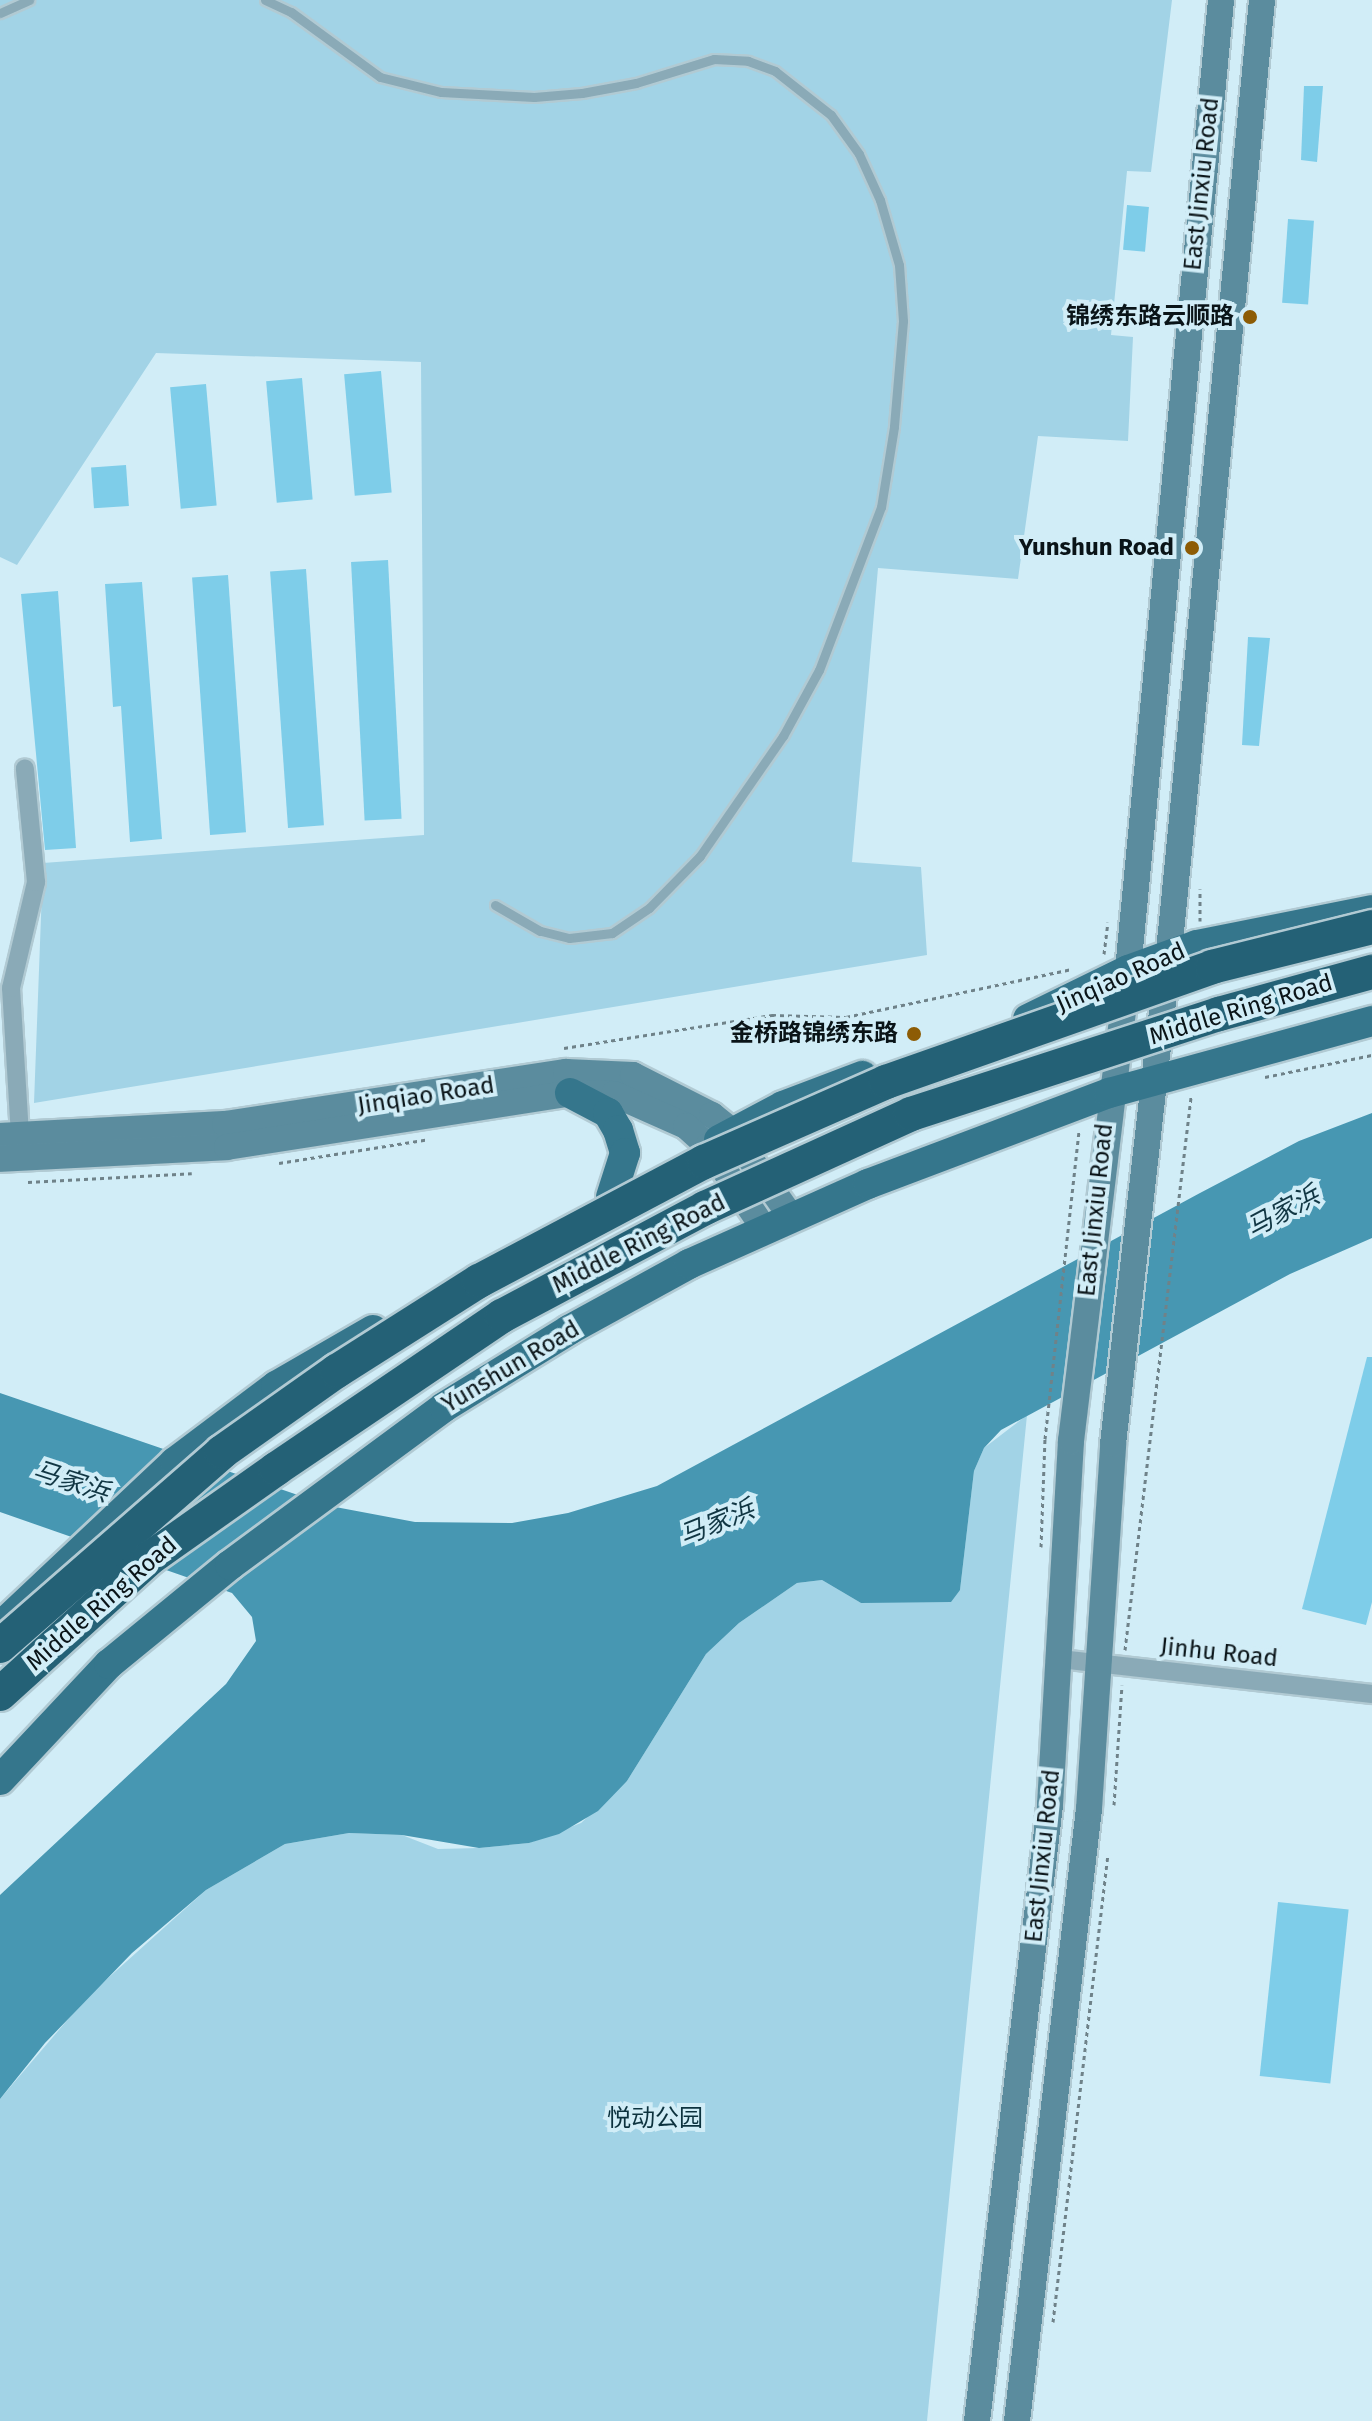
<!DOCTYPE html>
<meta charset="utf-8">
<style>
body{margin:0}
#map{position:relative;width:1372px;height:2421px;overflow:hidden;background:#d1edf7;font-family:"Fira Sans","Noto Sans SC",sans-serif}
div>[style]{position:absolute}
.green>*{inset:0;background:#a2d3e6}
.water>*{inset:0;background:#4797b2}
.building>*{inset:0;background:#7ecde9;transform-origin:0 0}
.path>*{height:3px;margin-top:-1.5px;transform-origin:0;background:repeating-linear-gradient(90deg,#6f8289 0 4px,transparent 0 8px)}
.roads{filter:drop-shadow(2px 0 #b1cad3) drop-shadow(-2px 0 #b1cad3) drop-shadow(0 2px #b1cad3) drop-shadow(0 -2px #b1cad3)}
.lane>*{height:9px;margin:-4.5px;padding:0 4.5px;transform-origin:4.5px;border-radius:4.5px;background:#8aaab7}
.street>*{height:18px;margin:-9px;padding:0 9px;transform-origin:9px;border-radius:9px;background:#8aaab7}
.secondary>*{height:26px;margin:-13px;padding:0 13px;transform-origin:13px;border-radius:13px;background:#5b8c9e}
.primary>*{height:30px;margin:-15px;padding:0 15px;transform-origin:15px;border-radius:15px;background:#35768c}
.bridges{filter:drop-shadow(2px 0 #b1cad3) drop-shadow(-2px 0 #b1cad3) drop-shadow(0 2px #b1cad3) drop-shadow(0 -2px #b1cad3)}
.highway-bridge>*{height:34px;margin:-17px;padding:0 17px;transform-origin:17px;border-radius:17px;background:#246176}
.dots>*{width:22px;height:22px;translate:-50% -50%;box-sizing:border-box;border:4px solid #d1edf7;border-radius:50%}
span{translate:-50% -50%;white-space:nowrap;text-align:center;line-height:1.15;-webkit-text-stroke:8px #d1edf7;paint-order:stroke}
.street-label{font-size:24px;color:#0a1418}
.poi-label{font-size:24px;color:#0a1418;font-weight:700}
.right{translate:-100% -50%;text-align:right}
.park-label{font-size:24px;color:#0c323e}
.water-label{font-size:26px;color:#113643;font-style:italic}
</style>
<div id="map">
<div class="green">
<i style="clip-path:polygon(0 0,1172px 0,1151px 172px,1127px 171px,1111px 335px,1133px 337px,1128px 441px,1038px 436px,1018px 579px,878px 568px,852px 862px,921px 867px,927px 955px,34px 1103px,43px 863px,424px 835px,421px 362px,156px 353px,17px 565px,0 557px)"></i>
<i style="clip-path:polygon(1027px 1415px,927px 2421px,0 2421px,0 2099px,87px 1997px,206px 1890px,285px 1844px,349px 1833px,402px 1835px,438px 1849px,479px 1848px,529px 1843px,581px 1823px,627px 1781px,706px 1654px,739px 1623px,797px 1583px,822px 1580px,861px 1603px,960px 1590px,974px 1471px,984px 1448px)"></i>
</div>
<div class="water">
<i style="clip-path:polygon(1372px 1113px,1372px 1238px,1290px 1274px,1001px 1430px,984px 1448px,974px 1471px,960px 1590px,951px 1602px,861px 1603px,822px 1580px,797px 1583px,739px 1623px,706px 1654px,627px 1781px,598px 1811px,559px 1834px,529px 1843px,479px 1848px,402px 1835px,349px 1833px,285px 1844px,206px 1890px,132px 1953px,45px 2043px,0 2099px,0 1895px,226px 1684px,256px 1641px,252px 1617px,232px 1593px,0 1512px,0 1393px,330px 1506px,415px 1522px,512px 1523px,568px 1513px,657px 1486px,1200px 1193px,1299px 1141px)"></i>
</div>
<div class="building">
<i style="clip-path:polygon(1304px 86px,1323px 86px,1317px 162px,1301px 160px)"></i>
<i style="left:1127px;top:205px;width:22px;height:45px;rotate:5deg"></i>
<i style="left:1288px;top:219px;width:26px;height:84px;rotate:4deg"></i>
<i style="left:381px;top:371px;width:122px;height:37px;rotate:85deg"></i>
<i style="left:302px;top:378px;width:122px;height:36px;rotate:85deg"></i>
<i style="left:206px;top:384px;width:122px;height:36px;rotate:85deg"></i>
<i style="left:126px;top:465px;width:41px;height:35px;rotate:86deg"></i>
<i style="left:388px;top:560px;width:259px;height:37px;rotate:87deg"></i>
<i style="left:306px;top:569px;width:257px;height:36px;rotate:86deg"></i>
<i style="left:228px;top:575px;width:258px;height:36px;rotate:86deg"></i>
<i style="clip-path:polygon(142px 582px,162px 839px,130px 842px,121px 706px,113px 707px,105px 584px)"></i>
<i style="clip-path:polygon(58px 591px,76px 848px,45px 850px,21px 594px)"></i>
<i style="clip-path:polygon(1248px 637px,1270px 638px,1259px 746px,1242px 745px)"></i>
<i style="clip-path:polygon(1367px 1357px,1372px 1357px,1372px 1602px,1366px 1625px,1302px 1609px)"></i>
<i style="left:1278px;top:1902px;width:71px;height:175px;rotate:6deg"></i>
</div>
<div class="path">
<i style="left:1200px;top:921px;width:32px;rotate:-90deg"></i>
<i style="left:1104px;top:954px;width:32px;rotate:-83deg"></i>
<i style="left:564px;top:1048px;width:211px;rotate:-9deg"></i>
<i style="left:772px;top:1015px;width:74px;rotate:1.5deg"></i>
<i style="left:846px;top:1017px;width:231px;rotate:-12deg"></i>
<i style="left:1265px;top:1077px;width:109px;rotate:-11.6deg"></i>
<i style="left:279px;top:1163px;width:148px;rotate:-9deg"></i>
<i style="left:28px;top:1182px;width:164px;rotate:-3.1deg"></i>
<i style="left:1041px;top:1547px;width:108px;rotate:-87.9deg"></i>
<i style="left:1045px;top:1439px;width:309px;rotate:-83.7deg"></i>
<i style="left:1125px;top:1650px;width:557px;rotate:-83.19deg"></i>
<i style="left:1114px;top:1805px;width:120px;rotate:-86.2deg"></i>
<i style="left:1053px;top:2322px;width:468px;rotate:-83.3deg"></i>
</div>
<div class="roads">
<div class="lane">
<i style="left:265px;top:0;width:29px;rotate:25deg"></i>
<i style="left:291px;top:12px;width:110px;rotate:36.1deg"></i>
<i style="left:380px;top:77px;width:63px;rotate:13.8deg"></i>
<i style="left:441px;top:92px;width:93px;rotate:3.1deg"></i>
<i style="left:534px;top:97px;width:48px;rotate:-4.8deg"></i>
<i style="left:582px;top:93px;width:55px;rotate:-10.5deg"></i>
<i style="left:636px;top:83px;width:82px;rotate:-17.1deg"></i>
<i style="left:714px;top:59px;width:34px;rotate:3deg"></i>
<i style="left:748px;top:61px;width:29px;rotate:20deg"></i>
<i style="left:775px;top:71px;width:71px;rotate:38.2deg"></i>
<i style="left:831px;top:115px;width:48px;rotate:54.3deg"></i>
<i style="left:859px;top:154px;width:51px;rotate:65.5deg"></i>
<i style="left:880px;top:200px;width:68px;rotate:73.7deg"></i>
<i style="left:899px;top:265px;width:56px;rotate:85.9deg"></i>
<i style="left:903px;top:321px;width:106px;rotate:94.9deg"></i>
<i style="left:894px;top:427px;width:81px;rotate:99.2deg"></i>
<i style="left:881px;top:507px;width:174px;rotate:110.8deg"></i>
<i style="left:819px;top:670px;width:75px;rotate:118.6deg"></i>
<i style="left:783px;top:736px;width:146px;rotate:124.7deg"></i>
<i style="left:700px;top:856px;width:73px;rotate:134.4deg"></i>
<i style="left:649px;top:908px;width:45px;rotate:146deg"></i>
<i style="left:612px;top:933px;width:43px;rotate:173.4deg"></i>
<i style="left:569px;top:938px;width:30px;rotate:-166deg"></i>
<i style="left:540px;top:931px;width:52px;rotate:-150deg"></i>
<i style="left:0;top:13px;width:32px;rotate:-24deg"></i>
</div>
<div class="street">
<i style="left:20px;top:1135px;width:147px;rotate:-93.5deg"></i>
<i style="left:11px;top:988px;width:109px;rotate:-76.7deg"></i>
<i style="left:36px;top:882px;width:114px;rotate:-95.6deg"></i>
<i style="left:1060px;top:1659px;width:314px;rotate:6.4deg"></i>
</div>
<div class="secondary">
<i style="left:0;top:1136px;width:225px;rotate:-3.1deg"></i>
<i style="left:225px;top:1124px;width:345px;rotate:-8.7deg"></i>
<i style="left:566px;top:1072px;width:67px;rotate:2.6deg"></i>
<i style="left:633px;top:1075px;width:89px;rotate:26.9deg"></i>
<i style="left:712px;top:1115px;width:22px;rotate:39deg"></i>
<i style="left:729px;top:1129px;width:109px;rotate:54.7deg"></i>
<i style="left:0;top:1159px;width:227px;rotate:-3deg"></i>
<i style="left:227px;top:1147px;width:347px;rotate:-8.9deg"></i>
<i style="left:570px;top:1093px;width:44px;rotate:1.3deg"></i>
<i style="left:614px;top:1094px;width:79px;rotate:24deg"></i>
<i style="left:686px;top:1126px;width:30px;rotate:42deg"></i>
<i style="left:708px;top:1146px;width:102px;rotate:55.8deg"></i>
<i style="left:977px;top:2421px;width:620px;rotate:-83.24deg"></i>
<i style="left:1050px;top:1805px;width:365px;rotate:-86.7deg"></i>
<i style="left:1071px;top:1441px;width:474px;rotate:-83.1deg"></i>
<i style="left:1128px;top:970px;width:974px;rotate:-84.52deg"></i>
<i style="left:1017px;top:2421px;width:616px;rotate:-83.29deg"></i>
<i style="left:1089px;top:1809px;width:366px;rotate:-86.2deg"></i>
<i style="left:1113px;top:1444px;width:515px;rotate:-83.54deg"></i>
<i style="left:1171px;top:932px;width:936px;rotate:-84.42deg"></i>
</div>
<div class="primary">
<i style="left:1028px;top:1019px;width:111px;rotate:-26.1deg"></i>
<i style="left:1128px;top:970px;width:73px;rotate:-19.9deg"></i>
<i style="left:1197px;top:945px;width:178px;rotate:-11.3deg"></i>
<i style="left:570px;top:1093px;width:43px;rotate:27.8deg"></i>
<i style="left:608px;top:1113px;width:20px;rotate:60deg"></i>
<i style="left:618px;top:1130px;width:24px;rotate:73deg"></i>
<i style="left:625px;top:1153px;width:46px;rotate:107.7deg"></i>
<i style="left:719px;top:1140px;width:72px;rotate:-28deg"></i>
<i style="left:783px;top:1106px;width:85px;rotate:-20.8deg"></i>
<i style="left:0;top:1627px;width:241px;rotate:-43.3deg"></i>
<i style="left:175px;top:1462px;width:126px;rotate:-37deg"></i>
<i style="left:276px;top:1386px;width:112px;rotate:-30deg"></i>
<i style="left:0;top:1780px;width:159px;rotate:-46.8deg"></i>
<i style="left:109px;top:1664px;width:156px;rotate:-39.3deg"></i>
<i style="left:230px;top:1565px;width:266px;rotate:-36.4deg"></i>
<i style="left:444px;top:1407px;width:147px;rotate:-31.6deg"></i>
<i style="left:569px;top:1330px;width:137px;rotate:-28.8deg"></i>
<i style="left:689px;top:1264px;width:196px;rotate:-24.1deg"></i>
<i style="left:868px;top:1184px;width:258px;rotate:-20.7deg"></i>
<i style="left:1109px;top:1093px;width:273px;rotate:-15.3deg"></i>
</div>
</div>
<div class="bridges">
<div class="highway-bridge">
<i style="left:0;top:1646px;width:295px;rotate:-41.1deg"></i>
<i style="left:222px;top:1452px;width:141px;rotate:-35.2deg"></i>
<i style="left:337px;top:1371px;width:168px;rotate:-32.4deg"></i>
<i style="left:479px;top:1281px;width:255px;rotate:-27.9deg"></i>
<i style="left:704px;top:1162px;width:199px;rotate:-23.7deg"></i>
<i style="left:886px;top:1082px;width:346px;rotate:-19.4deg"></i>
<i style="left:1212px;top:967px;width:165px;rotate:-14deg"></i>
<i style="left:0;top:1694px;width:202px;rotate:-42.2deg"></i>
<i style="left:150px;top:1558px;width:154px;rotate:-35.2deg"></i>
<i style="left:276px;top:1469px;width:273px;rotate:-34.1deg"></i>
<i style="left:502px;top:1316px;width:230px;rotate:-28deg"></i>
<i style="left:705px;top:1208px;width:226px;rotate:-24.5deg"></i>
<i style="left:911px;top:1114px;width:324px;rotate:-18deg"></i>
<i style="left:1219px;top:1014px;width:159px;rotate:-15.4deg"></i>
</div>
</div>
<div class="dots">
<i style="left:1250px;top:317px;background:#8d5c05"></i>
<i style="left:1192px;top:548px;background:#8d5c05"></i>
<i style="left:914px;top:1034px;background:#8d5c05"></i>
</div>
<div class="street-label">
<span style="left:1202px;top:184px;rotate:-84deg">East Jinxiu Road</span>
<span style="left:1121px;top:978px;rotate:-24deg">Jinqiao Road</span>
<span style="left:1241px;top:1010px;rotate:-17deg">Middle Ring Road</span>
<span style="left:426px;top:1096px;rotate:-9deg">Jinqiao Road</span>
<span style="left:1096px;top:1210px;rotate:-84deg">East Jinxiu Road</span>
<span style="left:639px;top:1244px;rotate:-27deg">Middle Ring Road</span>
<span style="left:511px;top:1367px;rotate:-31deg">Yunshun Road</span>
<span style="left:102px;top:1604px;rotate:-41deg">Middle Ring Road</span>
<span style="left:1219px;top:1653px;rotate:6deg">Jinhu Road</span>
<span style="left:1043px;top:1856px;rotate:-84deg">East Jinxiu Road</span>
</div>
<div class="poi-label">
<span class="right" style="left:1234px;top:317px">锦绣东路云顺路</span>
<span class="right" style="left:1174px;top:548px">Yunshun Road</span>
<span class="right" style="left:898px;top:1034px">金桥路锦绣东路</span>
</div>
<div class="park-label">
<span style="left:655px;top:2119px">悦动公园</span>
</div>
<div class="water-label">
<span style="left:1283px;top:1212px;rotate:-28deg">马家浜</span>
<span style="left:71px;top:1482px;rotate:18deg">马家浜</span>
<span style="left:717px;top:1523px;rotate:-22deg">马家浜</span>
</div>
</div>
